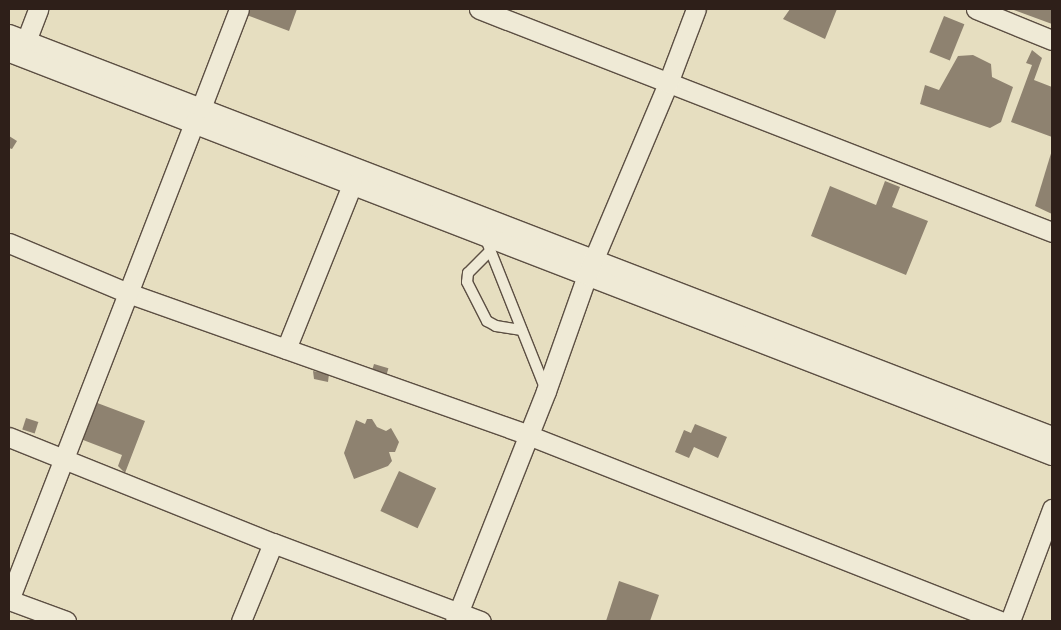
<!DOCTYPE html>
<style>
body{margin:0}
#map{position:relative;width:1061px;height:630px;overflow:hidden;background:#e6dec0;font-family:"IM FELL French Canon",serif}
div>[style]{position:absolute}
.building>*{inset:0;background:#8e8270;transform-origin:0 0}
.roads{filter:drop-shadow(1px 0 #5c4f43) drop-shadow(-1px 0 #5c4f43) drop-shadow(0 1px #5c4f43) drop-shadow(0 -1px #5c4f43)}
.lane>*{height:10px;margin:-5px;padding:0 5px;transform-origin:5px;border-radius:5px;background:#efead6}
.street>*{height:19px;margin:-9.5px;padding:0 9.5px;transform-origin:9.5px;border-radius:9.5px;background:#efead6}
span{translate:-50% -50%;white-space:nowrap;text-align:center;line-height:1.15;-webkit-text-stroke:4.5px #efead6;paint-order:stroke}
.frame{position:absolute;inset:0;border:10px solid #2e1f19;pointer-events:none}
</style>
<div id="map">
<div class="building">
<i style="clip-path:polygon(246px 9px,297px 9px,289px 31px,244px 14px)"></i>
<i style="clip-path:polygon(790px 9px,837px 9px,825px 39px,783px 19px)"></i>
<i style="clip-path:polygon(1011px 9px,1052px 9px,1052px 24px)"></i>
<i style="left:944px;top:16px;width:22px;height:39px;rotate:22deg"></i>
<i style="clip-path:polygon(1032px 50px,1042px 58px,1034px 80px,1052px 87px,1052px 137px,1011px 122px,1032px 65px,1026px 63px)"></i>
<i style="clip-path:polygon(973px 55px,991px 64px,992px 77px,1013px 87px,1001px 122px,990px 128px,920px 104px,925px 85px,939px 90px,958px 56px)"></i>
<i style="clip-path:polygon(9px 136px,17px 141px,12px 149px,9px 148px)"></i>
<i style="clip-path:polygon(1052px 150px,1052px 214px,1035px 206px)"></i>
<i style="clip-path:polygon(885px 181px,900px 187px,892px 207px,928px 221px,906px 275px,811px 236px,830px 186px,876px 205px)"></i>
<i style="left:374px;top:364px;width:15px;height:10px;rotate:16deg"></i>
<i style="clip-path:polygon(313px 371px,329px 374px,328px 382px,314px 379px)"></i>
<i style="clip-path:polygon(92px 401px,145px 421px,125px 473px,118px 466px,122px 455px,78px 438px)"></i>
<i style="left:26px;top:418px;width:13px;height:12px;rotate:18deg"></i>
<i style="clip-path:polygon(367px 419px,372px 419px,377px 427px,386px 431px,391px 428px,399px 442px,395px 452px,389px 452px,392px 461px,388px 466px,354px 479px,344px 453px,356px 420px,365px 424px)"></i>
<i style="clip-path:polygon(695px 424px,727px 437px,718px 458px,694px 447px,689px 458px,675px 452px,684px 430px,691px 433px)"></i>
<i style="left:399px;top:471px;width:41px;height:44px;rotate:25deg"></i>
<i style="clip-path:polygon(619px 581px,659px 595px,650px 621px,606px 621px)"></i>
</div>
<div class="roads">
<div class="lane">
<i style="left:485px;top:237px;width:165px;rotate:68.3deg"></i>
<i style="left:490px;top:251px;width:31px;rotate:135deg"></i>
<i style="left:468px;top:273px;width:9px;rotate:96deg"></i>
<i style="left:467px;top:282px;width:44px;rotate:62.9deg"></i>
<i style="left:487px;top:321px;width:10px;rotate:29deg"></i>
<i style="left:496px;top:326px;width:26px;rotate:9deg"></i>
</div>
<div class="street">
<i style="left:479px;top:9px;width:615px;rotate:21.26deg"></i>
<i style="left:976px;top:9px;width:82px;rotate:22.2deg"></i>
<i style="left:9px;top:34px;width:1118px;rotate:21.08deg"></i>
<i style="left:26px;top:41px;width:34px;rotate:-69deg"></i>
<i style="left:9px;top:52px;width:1118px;rotate:21.13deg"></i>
<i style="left:201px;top:108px;width:106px;rotate:-69deg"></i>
<i style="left:9px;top:243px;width:129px;rotate:22.8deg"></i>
<i style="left:128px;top:293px;width:424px;rotate:19.5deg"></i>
<i style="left:528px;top:435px;width:507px;rotate:21.51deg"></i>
<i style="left:286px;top:349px;width:177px;rotate:-68.1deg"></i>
<i style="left:9px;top:437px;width:284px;rotate:21.9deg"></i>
<i style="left:273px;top:543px;width:222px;rotate:20.6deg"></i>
<i style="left:66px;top:621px;width:61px;rotate:-159.8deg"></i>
<i style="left:9px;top:600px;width:512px;rotate:-68.8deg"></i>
<i style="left:241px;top:621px;width:84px;rotate:-67.7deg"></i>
<i style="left:455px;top:621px;width:247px;rotate:-68.4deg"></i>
<i style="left:546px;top:391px;width:123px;rotate:-70.5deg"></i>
<i style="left:587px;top:275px;width:208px;rotate:-67.1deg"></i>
<i style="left:668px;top:83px;width:79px;rotate:-69.3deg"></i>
<i style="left:1010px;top:621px;width:120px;rotate:-69.4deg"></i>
</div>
</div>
<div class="frame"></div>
</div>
